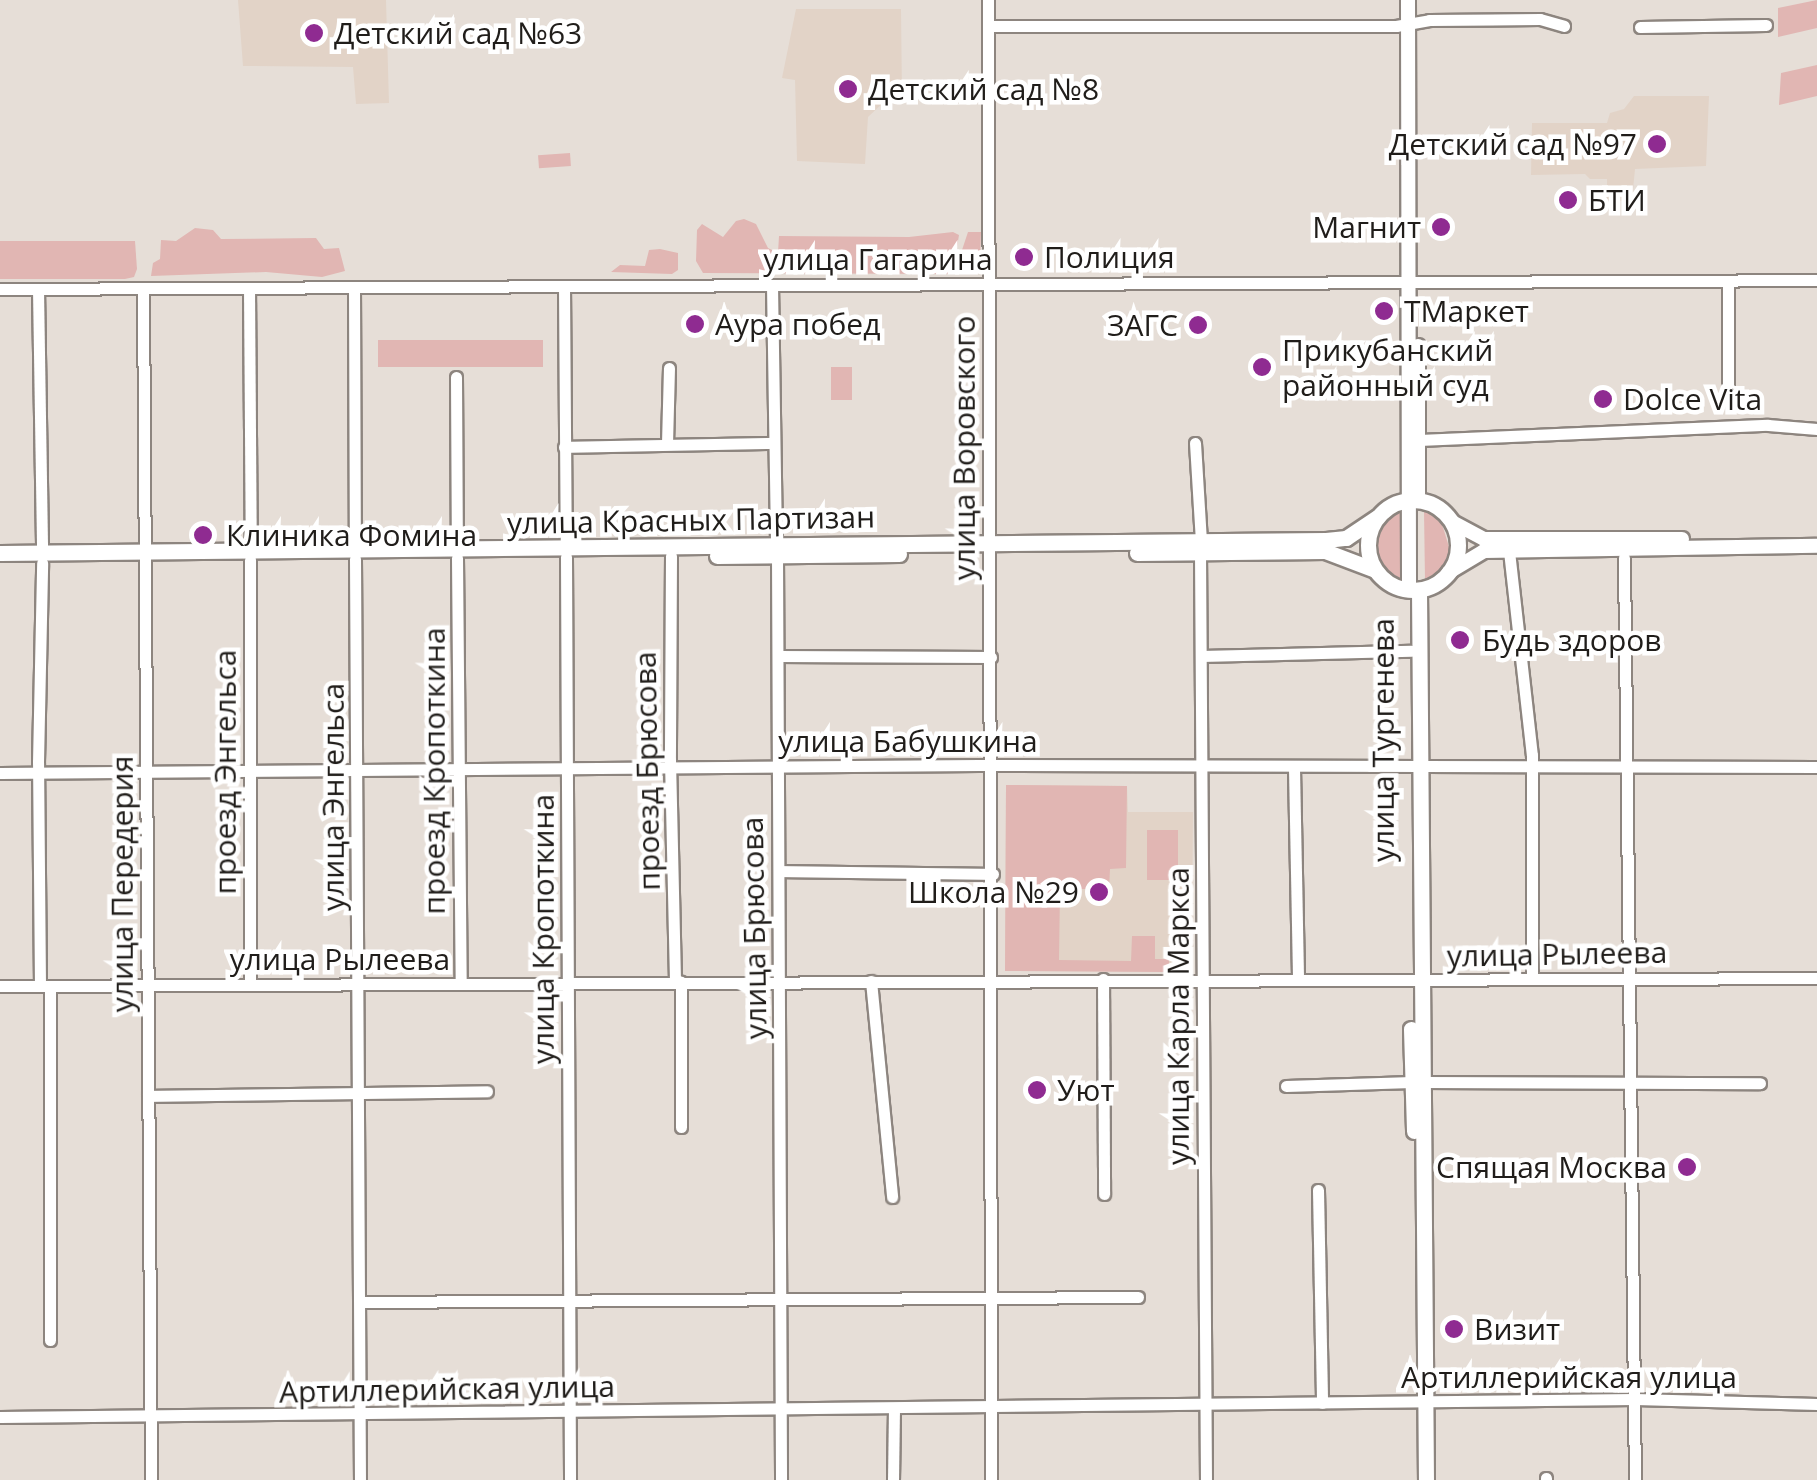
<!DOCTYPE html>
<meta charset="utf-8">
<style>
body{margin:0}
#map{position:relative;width:1817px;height:1480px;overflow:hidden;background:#e6ded7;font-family:"Open Sans",sans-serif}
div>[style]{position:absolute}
.built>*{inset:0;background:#e2d3c7}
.green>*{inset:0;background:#e1b6b3;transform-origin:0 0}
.roads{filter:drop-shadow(2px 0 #8d857f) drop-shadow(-2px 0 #8d857f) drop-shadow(0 2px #8d857f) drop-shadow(0 -2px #8d857f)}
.minor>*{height:11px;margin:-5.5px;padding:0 5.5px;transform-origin:5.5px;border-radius:5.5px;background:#fff}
.major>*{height:14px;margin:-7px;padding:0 7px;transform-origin:7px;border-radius:7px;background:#fff}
.highway>*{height:15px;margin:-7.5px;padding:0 7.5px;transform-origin:7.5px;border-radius:7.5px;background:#fff}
.highway>.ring{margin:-7.5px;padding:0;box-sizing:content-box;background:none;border:15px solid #fff;border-radius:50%}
.dots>*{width:28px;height:28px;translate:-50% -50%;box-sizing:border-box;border:5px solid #fff;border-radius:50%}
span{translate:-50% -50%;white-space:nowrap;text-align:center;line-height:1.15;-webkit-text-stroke:9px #fff;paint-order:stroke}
.poi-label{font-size:30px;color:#201d1a}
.left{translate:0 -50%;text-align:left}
.right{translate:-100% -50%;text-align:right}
.street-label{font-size:30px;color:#201d1a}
</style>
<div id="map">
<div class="built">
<i style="clip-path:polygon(238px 0,386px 0,389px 103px,356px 104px,353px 67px,243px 66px)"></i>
<i style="clip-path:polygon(796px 9px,901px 9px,902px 99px,885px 101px,868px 117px,865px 164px,797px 161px,795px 80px,782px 78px)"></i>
<i style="clip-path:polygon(1634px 96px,1709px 96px,1706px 166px,1635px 169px,1632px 200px,1607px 202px,1607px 179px,1590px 179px,1585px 174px,1531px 175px,1532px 123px,1607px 123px,1610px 113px,1624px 109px)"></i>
<i style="clip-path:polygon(1006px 785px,1127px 786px,1128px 812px,1193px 812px,1192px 972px,1005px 971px)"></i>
</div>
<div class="green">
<i style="clip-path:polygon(1817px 0,1817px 28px,1778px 37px,1778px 8px)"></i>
<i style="clip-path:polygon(1817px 65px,1817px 96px,1779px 105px,1781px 73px)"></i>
<i style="left:570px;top:153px;width:13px;height:32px;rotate:86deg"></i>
<i style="clip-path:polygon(744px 219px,756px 224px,768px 248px,778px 253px,779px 236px,909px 237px,953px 232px,959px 235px,956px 253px,961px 253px,968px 232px,981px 232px,980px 260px,965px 274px,703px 273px,696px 261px,697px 230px,702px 224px,723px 237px,736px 221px)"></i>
<i style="clip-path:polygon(195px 228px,213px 230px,221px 239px,316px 238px,324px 249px,339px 248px,345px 271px,322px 277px,266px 272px,151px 276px,153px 263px,160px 259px,161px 240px,176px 241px)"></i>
<i style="clip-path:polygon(0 241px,135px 241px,137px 269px,134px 277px,125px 279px,0 279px)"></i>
<i style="clip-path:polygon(660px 249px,678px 253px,678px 270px,672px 274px,611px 272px,620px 265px,645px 266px,649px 250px)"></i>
<i style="left:378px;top:340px;width:165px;height:27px"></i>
<i style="left:831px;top:367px;width:21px;height:33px"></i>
<i style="clip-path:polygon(1403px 510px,1403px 581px,1382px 566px,1376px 541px,1388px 518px)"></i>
<i style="clip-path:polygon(1424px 510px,1441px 521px,1450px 550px,1442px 569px,1425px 581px)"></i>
<i style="clip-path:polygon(1006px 785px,1127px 786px,1126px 868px,1110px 869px,1109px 889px,1060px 889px,1059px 960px,1131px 961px,1132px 936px,1155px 936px,1155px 959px,1169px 959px,1169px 972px,1005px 971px)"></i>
<i style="left:1147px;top:830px;width:31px;height:50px"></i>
</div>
<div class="roads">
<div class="minor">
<i style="left:988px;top:0;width:1480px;rotate:89.88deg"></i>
<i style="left:988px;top:26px;width:408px"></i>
<i style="left:1396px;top:26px;width:34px;rotate:-10deg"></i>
<i style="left:1429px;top:20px;width:111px;rotate:-0.5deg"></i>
<i style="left:1540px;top:19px;width:25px;rotate:16deg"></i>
<i style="left:1640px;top:27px;width:126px;rotate:-0.9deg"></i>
<i style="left:772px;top:285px;width:259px;rotate:89.1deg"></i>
<i style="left:564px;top:286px;width:264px;rotate:89.6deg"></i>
<i style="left:354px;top:287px;width:264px;rotate:89.8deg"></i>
<i style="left:143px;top:288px;width:1192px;rotate:89.62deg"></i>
<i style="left:249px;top:288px;width:263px;rotate:89.6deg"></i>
<i style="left:0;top:289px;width:1817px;rotate:-0.28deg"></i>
<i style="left:38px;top:289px;width:263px;rotate:89.1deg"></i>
<i style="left:456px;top:377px;width:173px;rotate:89.7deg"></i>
<i style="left:1728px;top:384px;width:103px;rotate:-90deg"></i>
<i style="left:1419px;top:440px;width:349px;rotate:-2.5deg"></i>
<i style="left:1768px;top:425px;width:49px;rotate:4.7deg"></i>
<i style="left:1195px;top:443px;width:99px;rotate:86.5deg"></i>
<i style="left:667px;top:444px;width:76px;rotate:-88.5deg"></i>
<i style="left:564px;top:447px;width:210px;rotate:-1.1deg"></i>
<i style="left:1509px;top:551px;width:205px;rotate:83.6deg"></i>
<i style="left:1532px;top:755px;width:224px;rotate:90deg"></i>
<i style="left:1200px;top:552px;width:928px;rotate:89.63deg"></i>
<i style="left:777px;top:555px;width:925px;rotate:89.75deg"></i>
<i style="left:671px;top:556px;width:204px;rotate:90.3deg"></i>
<i style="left:670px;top:760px;width:220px;rotate:88.7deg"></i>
<i style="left:675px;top:980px;width:6px;rotate:18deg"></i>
<i style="left:681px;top:982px;width:145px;rotate:90deg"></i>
<i style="left:566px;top:557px;width:923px;rotate:89.75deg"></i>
<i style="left:457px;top:558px;width:425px;rotate:89.5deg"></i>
<i style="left:1624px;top:558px;width:922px;rotate:89.32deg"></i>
<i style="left:355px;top:559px;width:921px;rotate:89.69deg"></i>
<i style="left:778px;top:656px;width:213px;rotate:0.3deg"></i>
<i style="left:1201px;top:656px;width:210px;rotate:-1.4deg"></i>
<i style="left:1294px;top:768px;width:210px;rotate:88.9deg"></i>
<i style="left:0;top:773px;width:979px;rotate:-0.47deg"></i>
<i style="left:979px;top:765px;width:838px;rotate:0.14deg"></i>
<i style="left:780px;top:871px;width:213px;rotate:0.8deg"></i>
<i style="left:1103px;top:979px;width:215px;rotate:89.7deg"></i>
<i style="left:871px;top:981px;width:217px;rotate:84.4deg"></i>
<i style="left:250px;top:985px;width:425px;rotate:-90deg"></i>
<i style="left:0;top:986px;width:1817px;rotate:-0.25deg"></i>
<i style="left:40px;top:986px;width:224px;rotate:-90.5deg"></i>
<i style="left:38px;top:762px;width:199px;rotate:-88.8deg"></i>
<i style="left:1423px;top:1082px;width:337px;rotate:0.2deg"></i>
<i style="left:1286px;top:1086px;width:126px;rotate:-1.8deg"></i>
<i style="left:148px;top:1096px;width:339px;rotate:-0.8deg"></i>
<i style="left:1318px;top:1190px;width:213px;rotate:88.9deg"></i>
<i style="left:360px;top:1302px;width:778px;rotate:-0.37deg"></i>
<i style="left:50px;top:1340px;width:354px;rotate:-90deg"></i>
<i style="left:0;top:1417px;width:1635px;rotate:-0.63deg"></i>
<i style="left:1635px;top:1399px;width:182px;rotate:1.6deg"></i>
<i style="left:1546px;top:1478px;width:2px;rotate:90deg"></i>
<i style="left:893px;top:1480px;width:72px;rotate:-89.2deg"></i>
</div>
<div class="major">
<i style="left:1408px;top:0;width:590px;rotate:89.9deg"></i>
<i style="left:1418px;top:346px;width:148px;rotate:90deg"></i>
<i style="left:1452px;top:522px;width:36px;rotate:28deg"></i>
<i style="left:1484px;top:539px;width:198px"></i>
<i style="left:1449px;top:572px;width:41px;rotate:-31deg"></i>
<i style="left:1484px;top:551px;width:333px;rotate:-0.9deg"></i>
</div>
<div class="highway">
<i class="ring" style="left:1368px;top:500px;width:75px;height:75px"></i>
<i style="left:0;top:553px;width:1326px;rotate:-0.56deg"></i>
<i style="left:1326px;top:540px;width:20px;rotate:-6deg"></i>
<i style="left:1346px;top:538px;width:36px;rotate:-34deg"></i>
<i style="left:1137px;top:553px;width:188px;rotate:-0.6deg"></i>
<i style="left:1325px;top:551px;width:53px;rotate:20.8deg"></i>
<i style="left:717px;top:556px;width:182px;rotate:-0.6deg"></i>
<i style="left:1419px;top:590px;width:890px;rotate:89.55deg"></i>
<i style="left:1411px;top:1029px;width:102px;rotate:88.3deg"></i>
</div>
</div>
<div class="dots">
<i style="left:314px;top:33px;background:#8f2b91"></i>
<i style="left:848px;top:89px;background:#8f2b91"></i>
<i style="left:1657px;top:144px;background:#8f2b91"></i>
<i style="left:1568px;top:200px;background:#8f2b91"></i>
<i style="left:1441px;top:227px;background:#8f2b91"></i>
<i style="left:1024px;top:257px;background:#8f2b91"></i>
<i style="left:1384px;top:311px;background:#8f2b91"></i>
<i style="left:695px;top:324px;background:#8f2b91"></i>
<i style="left:1198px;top:325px;background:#8f2b91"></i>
<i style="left:1262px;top:367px;background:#8f2b91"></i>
<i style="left:1603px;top:399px;background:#8f2b91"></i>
<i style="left:203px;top:535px;background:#8f2b91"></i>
<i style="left:1460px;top:640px;background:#8f2b91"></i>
<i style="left:1099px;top:892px;background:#8f2b91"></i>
<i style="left:1037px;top:1090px;background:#8f2b91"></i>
<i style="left:1687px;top:1167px;background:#8f2b91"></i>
<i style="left:1454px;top:1329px;background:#8f2b91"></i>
</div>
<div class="poi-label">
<span class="left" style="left:334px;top:33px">Детский сад №63</span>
<span class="left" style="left:868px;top:89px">Детский сад №8</span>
<span class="right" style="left:1637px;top:144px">Детский сад №97</span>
<span class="left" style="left:1588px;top:200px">БТИ</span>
<span class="right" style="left:1421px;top:227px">Магнит</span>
<span class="left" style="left:1044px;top:257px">Полиция</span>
<span class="left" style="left:1404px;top:311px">ТМаркет</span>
<span class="left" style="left:715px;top:324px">Аура побед</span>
<span class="right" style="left:1178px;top:325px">ЗАГС</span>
<span class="left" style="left:1282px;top:367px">Прикубанский<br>районный суд</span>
<span class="left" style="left:1623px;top:399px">Dolce Vita</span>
<span class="left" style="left:226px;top:535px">Клиника Фомина</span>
<span class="left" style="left:1482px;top:640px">Будь здоров</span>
<span class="right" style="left:1079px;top:892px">Школа №29</span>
<span class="left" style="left:1057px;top:1090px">Уют</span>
<span class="right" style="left:1667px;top:1167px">Спящая Москва</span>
<span class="left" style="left:1474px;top:1329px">Визит</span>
</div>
<div class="street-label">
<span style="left:878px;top:259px">улица Гагарина</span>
<span style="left:964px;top:448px;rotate:-90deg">улица Воровского</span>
<span style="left:691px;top:520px;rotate:-1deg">улица Красных Партизан</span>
<span style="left:1383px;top:740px;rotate:-90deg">улица Тургенева</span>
<span style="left:908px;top:741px">улица Бабушкина</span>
<span style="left:434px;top:771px;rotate:-90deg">проезд Кропоткина</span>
<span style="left:647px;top:771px;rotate:-91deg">проезд Брюсова</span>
<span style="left:225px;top:772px;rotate:-90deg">проезд Энгельса</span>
<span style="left:333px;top:797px;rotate:-90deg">улица Энгельса</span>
<span style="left:122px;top:884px;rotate:-90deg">улица Передерия</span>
<span style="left:754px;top:928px;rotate:-91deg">улица Брюсова</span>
<span style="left:543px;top:929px;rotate:-90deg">улица Кропоткина</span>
<span style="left:1557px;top:954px;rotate:-1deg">улица Рылеева</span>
<span style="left:340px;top:959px">улица Рылеева</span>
<span style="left:1178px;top:1016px;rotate:-90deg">улица Карла Маркса</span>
<span style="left:1569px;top:1377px">Артиллерийская улица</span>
<span style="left:447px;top:1389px;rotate:-1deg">Артиллерийская улица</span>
</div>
</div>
